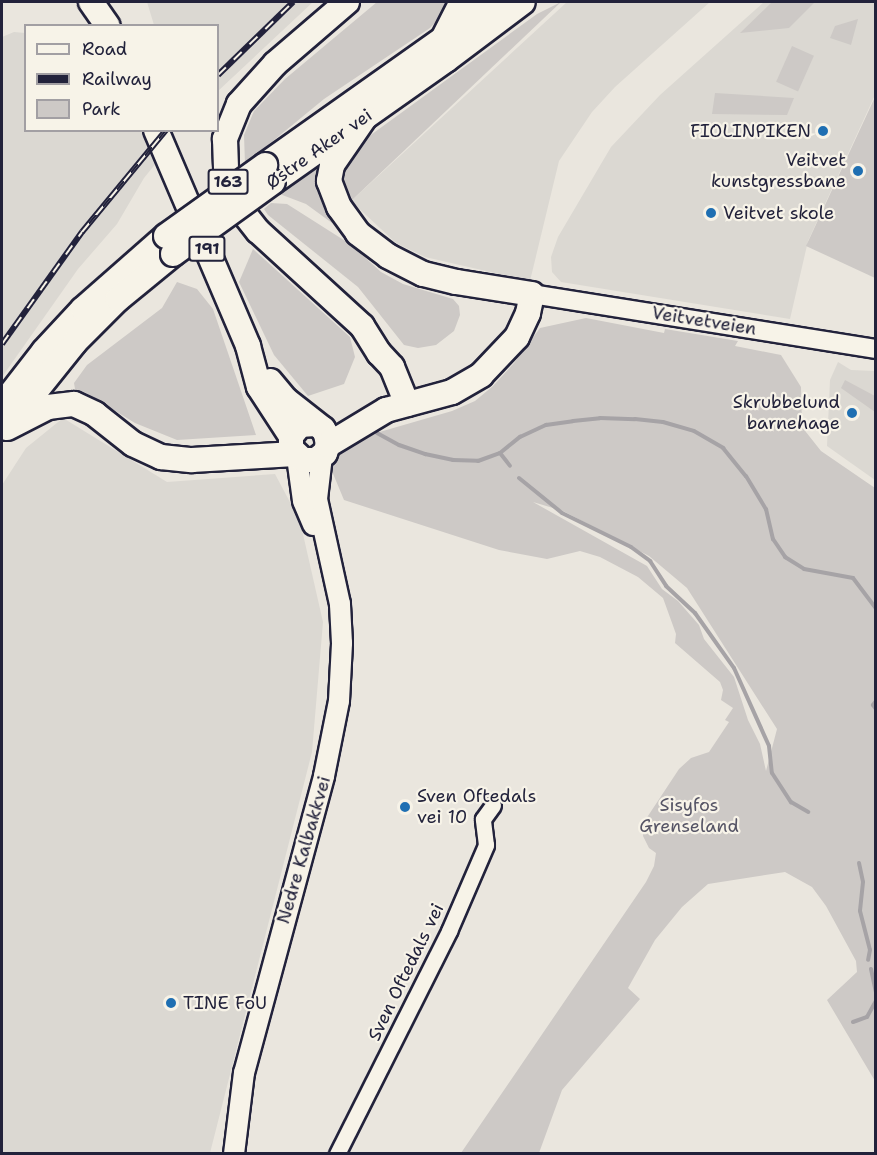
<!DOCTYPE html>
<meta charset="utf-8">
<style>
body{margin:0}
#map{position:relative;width:877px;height:1155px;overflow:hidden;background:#eae6de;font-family:"Shantell Sans",sans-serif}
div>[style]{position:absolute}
.built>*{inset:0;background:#dbd8d2}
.green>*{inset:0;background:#cdc9c6;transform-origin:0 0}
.stream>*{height:4px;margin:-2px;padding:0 2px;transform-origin:2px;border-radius:2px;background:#a6a3a6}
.roads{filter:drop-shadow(2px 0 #22223b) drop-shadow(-2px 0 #22223b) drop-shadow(0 2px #22223b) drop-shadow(0 -2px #22223b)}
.minor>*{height:15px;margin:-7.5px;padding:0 7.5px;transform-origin:7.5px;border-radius:7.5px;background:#f7f3e8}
.tertiary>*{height:18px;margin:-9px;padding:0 9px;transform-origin:9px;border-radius:9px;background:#f7f3e8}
.secondary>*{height:20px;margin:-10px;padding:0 10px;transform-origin:10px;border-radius:10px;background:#f7f3e8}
.trunk>*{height:24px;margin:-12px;padding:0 12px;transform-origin:12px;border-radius:12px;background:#f7f3e8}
.rail>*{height:6px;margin-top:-3px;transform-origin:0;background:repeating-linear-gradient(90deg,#f7f3e8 0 11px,#22223b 0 22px);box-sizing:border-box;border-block:2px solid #22223b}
.bridges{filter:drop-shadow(2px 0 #22223b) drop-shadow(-2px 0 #22223b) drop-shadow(0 2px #22223b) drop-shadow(0 -2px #22223b)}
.trunk-bridge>*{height:24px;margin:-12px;padding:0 12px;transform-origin:12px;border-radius:12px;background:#f7f3e8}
.dots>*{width:16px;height:16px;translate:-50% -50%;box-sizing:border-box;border:3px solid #f7f3e8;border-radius:50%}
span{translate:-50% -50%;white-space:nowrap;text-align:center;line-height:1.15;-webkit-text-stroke:4.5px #f7f3e8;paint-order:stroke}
.shield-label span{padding:2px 4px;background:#f7f3e8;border:2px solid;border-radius:4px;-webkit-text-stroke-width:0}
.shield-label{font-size:16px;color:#22223b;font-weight:700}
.poi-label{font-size:18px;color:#22223b}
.right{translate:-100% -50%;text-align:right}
.left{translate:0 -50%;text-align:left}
.street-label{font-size:18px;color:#22223b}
.park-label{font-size:18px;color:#555465}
.frame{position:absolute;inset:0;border:3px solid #22223b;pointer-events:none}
.legend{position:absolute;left:24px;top:24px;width:195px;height:108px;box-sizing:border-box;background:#f7f3e8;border:2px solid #a29fa3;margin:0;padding:8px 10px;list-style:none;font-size:18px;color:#22223b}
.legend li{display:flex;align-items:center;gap:12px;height:30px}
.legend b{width:30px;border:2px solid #a29fa3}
</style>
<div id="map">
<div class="built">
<i style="clip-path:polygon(147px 2px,313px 2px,218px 91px,218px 26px,154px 25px)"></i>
<i style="clip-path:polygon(567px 2px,710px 2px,615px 87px,592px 112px,559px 161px,530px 281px,425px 257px,396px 243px,351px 201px)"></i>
<i style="clip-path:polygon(764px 2px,875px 2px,875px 95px,808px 241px,790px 319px,561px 282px,552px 272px,551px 257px,558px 237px,611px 147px,660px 95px)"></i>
<i style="clip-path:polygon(14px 32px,25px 33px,26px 130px,142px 131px,157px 162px,144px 178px,117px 224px,78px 269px,2px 377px,2px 37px)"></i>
<i style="clip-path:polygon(838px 362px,851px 370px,875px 371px,875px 480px,827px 446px,830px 380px)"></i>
<i style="clip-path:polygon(63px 418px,167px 482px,275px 474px,300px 521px,323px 622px,312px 752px,210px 1153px,2px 1153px,2px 485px,26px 448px)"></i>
</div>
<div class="green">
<i style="clip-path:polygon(377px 2px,449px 2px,441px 16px,430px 28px,324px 99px,245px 164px,244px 135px,254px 111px,285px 79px)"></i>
<i style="clip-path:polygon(561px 2px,351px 201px,342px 190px,340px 177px,345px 161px,368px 137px,537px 14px)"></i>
<i style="clip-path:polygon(772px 2px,815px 2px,789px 28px,740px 33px)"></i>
<i style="clip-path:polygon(858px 19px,851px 45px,830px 38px,835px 26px)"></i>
<i style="left:792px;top:46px;width:24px;height:39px;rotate:24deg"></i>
<i style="clip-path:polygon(715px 93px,794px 98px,787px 115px,712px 114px)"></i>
<i style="clip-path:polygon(875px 97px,875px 278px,806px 246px)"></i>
<i style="clip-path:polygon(337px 146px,343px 231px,306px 204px,277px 193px)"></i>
<i style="clip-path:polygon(271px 203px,287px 204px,350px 244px,381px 272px,403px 284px,453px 299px,459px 306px,460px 315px,454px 331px,436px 345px,418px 348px,404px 345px,358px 287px,268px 215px,264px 209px)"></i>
<i style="clip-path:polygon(253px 249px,350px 337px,355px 357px,344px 384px,308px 396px,274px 355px,239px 282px)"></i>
<i style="clip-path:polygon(177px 282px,197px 289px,213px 309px,256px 435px,177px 440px,135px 423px,86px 393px,75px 389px,74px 383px,87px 365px,162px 308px)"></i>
<i style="clip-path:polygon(evenodd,586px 318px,664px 333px,665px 329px,738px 341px,735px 346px,781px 355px,801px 387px,802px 427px,821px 451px,875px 488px,875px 1081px,827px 1000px,857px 972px,856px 961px,826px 906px,812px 887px,785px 872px,708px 884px,682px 907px,655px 940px,628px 988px,640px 999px,562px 1090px,539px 1153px,461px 1153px,646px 882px,654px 866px,656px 853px,649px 848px,643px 836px,644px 822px,679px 769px,691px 758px,709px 752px,729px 722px,725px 720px,733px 708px,721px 700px,723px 690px,720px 682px,675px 643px,676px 634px,663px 598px,638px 577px,600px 557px,580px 551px,547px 559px,499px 550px,344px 500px,329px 464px,345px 442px,452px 411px,475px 401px,493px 386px,514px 363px,540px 328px,586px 318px,533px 502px,563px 511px,649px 556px,687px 588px,777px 729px,766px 771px,760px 744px,748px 720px,734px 677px,704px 639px,699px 625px,678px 601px,662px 589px,647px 566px,533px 502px)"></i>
<i style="clip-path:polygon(845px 380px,875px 396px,875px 412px,841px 388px)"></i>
</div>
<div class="stream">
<i style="left:377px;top:433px;width:25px;rotate:29deg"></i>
<i style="left:399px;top:445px;width:28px;rotate:19deg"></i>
<i style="left:425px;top:454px;width:29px;rotate:12deg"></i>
<i style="left:453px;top:460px;width:25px;rotate:2deg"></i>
<i style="left:478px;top:461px;width:23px;rotate:-20deg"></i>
<i style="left:500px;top:453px;width:26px;rotate:-39deg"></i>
<i style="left:520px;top:437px;width:29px;rotate:-25deg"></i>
<i style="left:546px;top:425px;width:27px;rotate:-8deg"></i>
<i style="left:573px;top:421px;width:27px;rotate:-6deg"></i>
<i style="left:600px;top:418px;width:35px;rotate:2deg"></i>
<i style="left:635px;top:419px;width:28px;rotate:6deg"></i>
<i style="left:663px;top:422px;width:32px;rotate:16deg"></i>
<i style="left:694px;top:431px;width:34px;rotate:30deg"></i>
<i style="left:723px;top:448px;width:36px;rotate:51deg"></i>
<i style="left:746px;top:476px;width:39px;rotate:59deg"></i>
<i style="left:766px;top:509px;width:31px;rotate:77deg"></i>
<i style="left:773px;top:539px;width:22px;rotate:56deg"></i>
<i style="left:785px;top:557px;width:22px;rotate:32deg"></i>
<i style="left:804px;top:569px;width:50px;rotate:10.4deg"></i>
<i style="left:853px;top:578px;width:38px;rotate:53deg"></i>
<i style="left:500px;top:453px;width:16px;rotate:52deg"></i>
<i style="left:519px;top:478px;width:55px;rotate:39.1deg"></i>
<i style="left:562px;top:513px;width:77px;rotate:26.2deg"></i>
<i style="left:631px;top:547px;width:24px;rotate:36deg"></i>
<i style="left:650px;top:561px;width:30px;rotate:57deg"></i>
<i style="left:666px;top:586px;width:40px;rotate:43deg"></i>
<i style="left:695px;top:613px;width:67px;rotate:54.7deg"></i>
<i style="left:734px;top:668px;width:85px;rotate:65.8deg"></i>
<i style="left:769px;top:746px;width:27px;rotate:84deg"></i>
<i style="left:772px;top:773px;width:35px;rotate:57deg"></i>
<i style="left:791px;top:802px;width:20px;rotate:30deg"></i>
<i style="left:876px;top:701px;width:5px;rotate:127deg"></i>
<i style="left:873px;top:705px;width:5px;rotate:53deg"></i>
<i style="left:859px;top:863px;width:19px;rotate:78deg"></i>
<i style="left:863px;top:882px;width:29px;rotate:96deg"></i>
<i style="left:860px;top:911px;width:40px;rotate:75.6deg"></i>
<i style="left:870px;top:950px;width:10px;rotate:101deg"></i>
<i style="left:871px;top:969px;width:25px;rotate:78deg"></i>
<i style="left:853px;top:1022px;width:15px;rotate:-20deg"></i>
<i style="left:867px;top:1017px;width:18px;rotate:-61deg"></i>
</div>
<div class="roads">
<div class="minor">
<i style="left:337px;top:1154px;width:250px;rotate:-63.3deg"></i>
<i style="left:449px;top:931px;width:94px;rotate:-66.7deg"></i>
<i style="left:486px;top:845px;width:26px;rotate:-97deg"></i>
<i style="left:483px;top:819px;width:17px;rotate:-54deg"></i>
</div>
<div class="tertiary">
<i style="left:532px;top:294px;width:348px;rotate:9.1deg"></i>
</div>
<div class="secondary">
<i style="left:297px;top:457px;width:44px;rotate:82.2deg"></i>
<i style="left:303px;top:501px;width:26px;rotate:67deg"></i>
<i style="left:234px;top:1154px;width:82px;rotate:-83deg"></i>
<i style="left:244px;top:1073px;width:308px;rotate:-74.9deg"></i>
<i style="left:324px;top:776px;width:76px;rotate:-78.7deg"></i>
<i style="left:339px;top:701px;width:58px;rotate:-87deg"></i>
<i style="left:342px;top:643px;width:39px;rotate:-93deg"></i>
<i style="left:340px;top:604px;width:107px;rotate:-102.4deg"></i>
<i style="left:317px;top:499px;width:43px;rotate:-83.4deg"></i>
</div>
<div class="trunk">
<i style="left:91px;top:2px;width:29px;rotate:55deg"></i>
<i style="left:347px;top:2px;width:95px;rotate:139.3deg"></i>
<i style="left:275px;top:64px;width:54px;rotate:132deg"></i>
<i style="left:239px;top:104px;width:38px;rotate:112deg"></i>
<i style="left:225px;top:139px;width:37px;rotate:88deg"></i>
<i style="left:226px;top:176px;width:34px;rotate:67deg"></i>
<i style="left:239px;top:207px;width:31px;rotate:52deg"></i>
<i style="left:258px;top:231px;width:141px;rotate:42.4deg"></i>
<i style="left:362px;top:326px;width:32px;rotate:58deg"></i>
<i style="left:379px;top:353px;width:19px;rotate:47deg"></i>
<i style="left:392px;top:367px;width:40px;rotate:68deg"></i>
<i style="left:444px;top:37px;width:39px;rotate:-63deg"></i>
<i style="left:156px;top:130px;width:235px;rotate:66.9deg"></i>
<i style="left:248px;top:346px;width:42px;rotate:75deg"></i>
<i style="left:259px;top:387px;width:59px;rotate:56.9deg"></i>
<i style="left:265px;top:165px;width:282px;rotate:-35.3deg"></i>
<i style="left:273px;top:182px;width:212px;rotate:-35.2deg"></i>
<i style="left:446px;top:60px;width:96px;rotate:-37deg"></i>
<i style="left:270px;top:381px;width:25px;rotate:50deg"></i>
<i style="left:286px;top:400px;width:47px;rotate:38.1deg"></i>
<i style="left:323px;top:429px;width:6px;rotate:59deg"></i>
<i style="left:326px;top:434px;width:11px;rotate:80deg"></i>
<i style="left:328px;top:445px;width:9px;rotate:111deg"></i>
<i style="left:325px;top:453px;width:11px;rotate:142deg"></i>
<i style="left:316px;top:460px;width:13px;rotate:180deg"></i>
<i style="left:303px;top:460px;width:16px;rotate:-137deg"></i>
<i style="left:291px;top:449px;width:13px;rotate:-90deg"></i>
<i style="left:291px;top:436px;width:14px;rotate:-51deg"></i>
<i style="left:300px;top:425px;width:15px;rotate:-4deg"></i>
<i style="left:2px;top:405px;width:68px;rotate:-52.1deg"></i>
<i style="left:44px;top:351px;width:57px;rotate:-47.1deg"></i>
<i style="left:83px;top:309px;width:111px;rotate:-41.3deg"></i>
<i style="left:11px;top:422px;width:102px;rotate:-51.3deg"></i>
<i style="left:75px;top:342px;width:61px;rotate:-45deg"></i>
<i style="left:118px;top:299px;width:71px;rotate:-39.3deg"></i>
<i style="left:7px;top:428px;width:46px;rotate:-27.1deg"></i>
<i style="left:48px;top:407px;width:26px;rotate:-7deg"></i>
<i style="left:74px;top:404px;width:23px;rotate:25deg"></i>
<i style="left:95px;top:414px;width:48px;rotate:38.3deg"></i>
<i style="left:133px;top:444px;width:31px;rotate:25deg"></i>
<i style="left:161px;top:457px;width:31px;rotate:6deg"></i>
<i style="left:192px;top:460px;width:103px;rotate:-3.3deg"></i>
<i style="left:328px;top:445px;width:68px;rotate:-31.1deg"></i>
<i style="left:386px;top:410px;width:68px;rotate:-15.3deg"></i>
<i style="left:452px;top:392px;width:34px;rotate:-30deg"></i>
<i style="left:481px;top:375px;width:52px;rotate:-46.5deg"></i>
<i style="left:517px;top:337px;width:26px;rotate:-65deg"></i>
<i style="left:528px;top:313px;width:19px;rotate:-78deg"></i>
<i style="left:532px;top:294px;width:77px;rotate:-171deg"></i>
<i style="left:456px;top:282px;width:34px;rotate:-166deg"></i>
<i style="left:423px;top:274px;width:39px;rotate:-153deg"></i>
<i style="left:388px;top:256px;width:38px;rotate:-143deg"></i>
<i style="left:358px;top:233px;width:32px;rotate:-126deg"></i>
<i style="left:339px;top:207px;width:28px;rotate:-111deg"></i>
<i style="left:329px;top:181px;width:16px;rotate:-79deg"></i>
<i style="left:332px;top:165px;width:58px;rotate:-55.5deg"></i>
</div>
</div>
<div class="rail">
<i style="left:218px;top:75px;width:105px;rotate:-44.2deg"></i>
<i style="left:2px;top:344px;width:138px;rotate:-54.5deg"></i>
<i style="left:82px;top:232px;width:132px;rotate:-50.5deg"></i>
</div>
<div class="bridges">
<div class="trunk-bridge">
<i style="left:166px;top:236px;width:122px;rotate:-35.6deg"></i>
<i style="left:173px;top:254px;width:123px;rotate:-35.8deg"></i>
</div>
</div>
<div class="dots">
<i style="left:823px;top:131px;background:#1f6fb2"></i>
<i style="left:858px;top:171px;background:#1f6fb2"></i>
<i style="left:711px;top:213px;background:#1f6fb2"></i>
<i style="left:852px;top:413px;background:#1f6fb2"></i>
<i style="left:405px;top:807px;background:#1f6fb2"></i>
<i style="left:171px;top:1003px;background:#1f6fb2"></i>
</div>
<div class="shield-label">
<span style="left:228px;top:182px">163</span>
<span style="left:207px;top:249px">191</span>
</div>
<div class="poi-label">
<span class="right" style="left:811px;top:131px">FIOLINPIKEN</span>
<span class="right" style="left:846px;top:171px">Veitvet<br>kunstgressbane</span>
<span class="left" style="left:723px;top:213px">Veitvet skole</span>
<span class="right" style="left:840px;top:413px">Skrubbelund<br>barnehage</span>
<span class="left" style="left:417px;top:807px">Sven Oftedals<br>vei 10</span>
<span class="left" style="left:183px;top:1003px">TINE FoU</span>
</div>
<div class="street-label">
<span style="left:319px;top:149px;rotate:-35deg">Østre Aker vei</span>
<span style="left:704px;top:321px;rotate:9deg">Veitvetveien</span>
<span style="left:304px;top:850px;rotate:-74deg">Nedre Kalbakkvei</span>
<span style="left:406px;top:972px;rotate:-64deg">Sven Oftedals vei</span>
</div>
<div class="park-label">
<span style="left:689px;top:816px">Sisyfos<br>Grenseland</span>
</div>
<div class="frame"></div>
<ul class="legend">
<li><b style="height:8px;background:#f7f3e8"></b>Road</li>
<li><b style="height:8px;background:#22223b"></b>Railway</li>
<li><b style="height:16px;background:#cdc9c6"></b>Park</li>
</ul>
</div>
